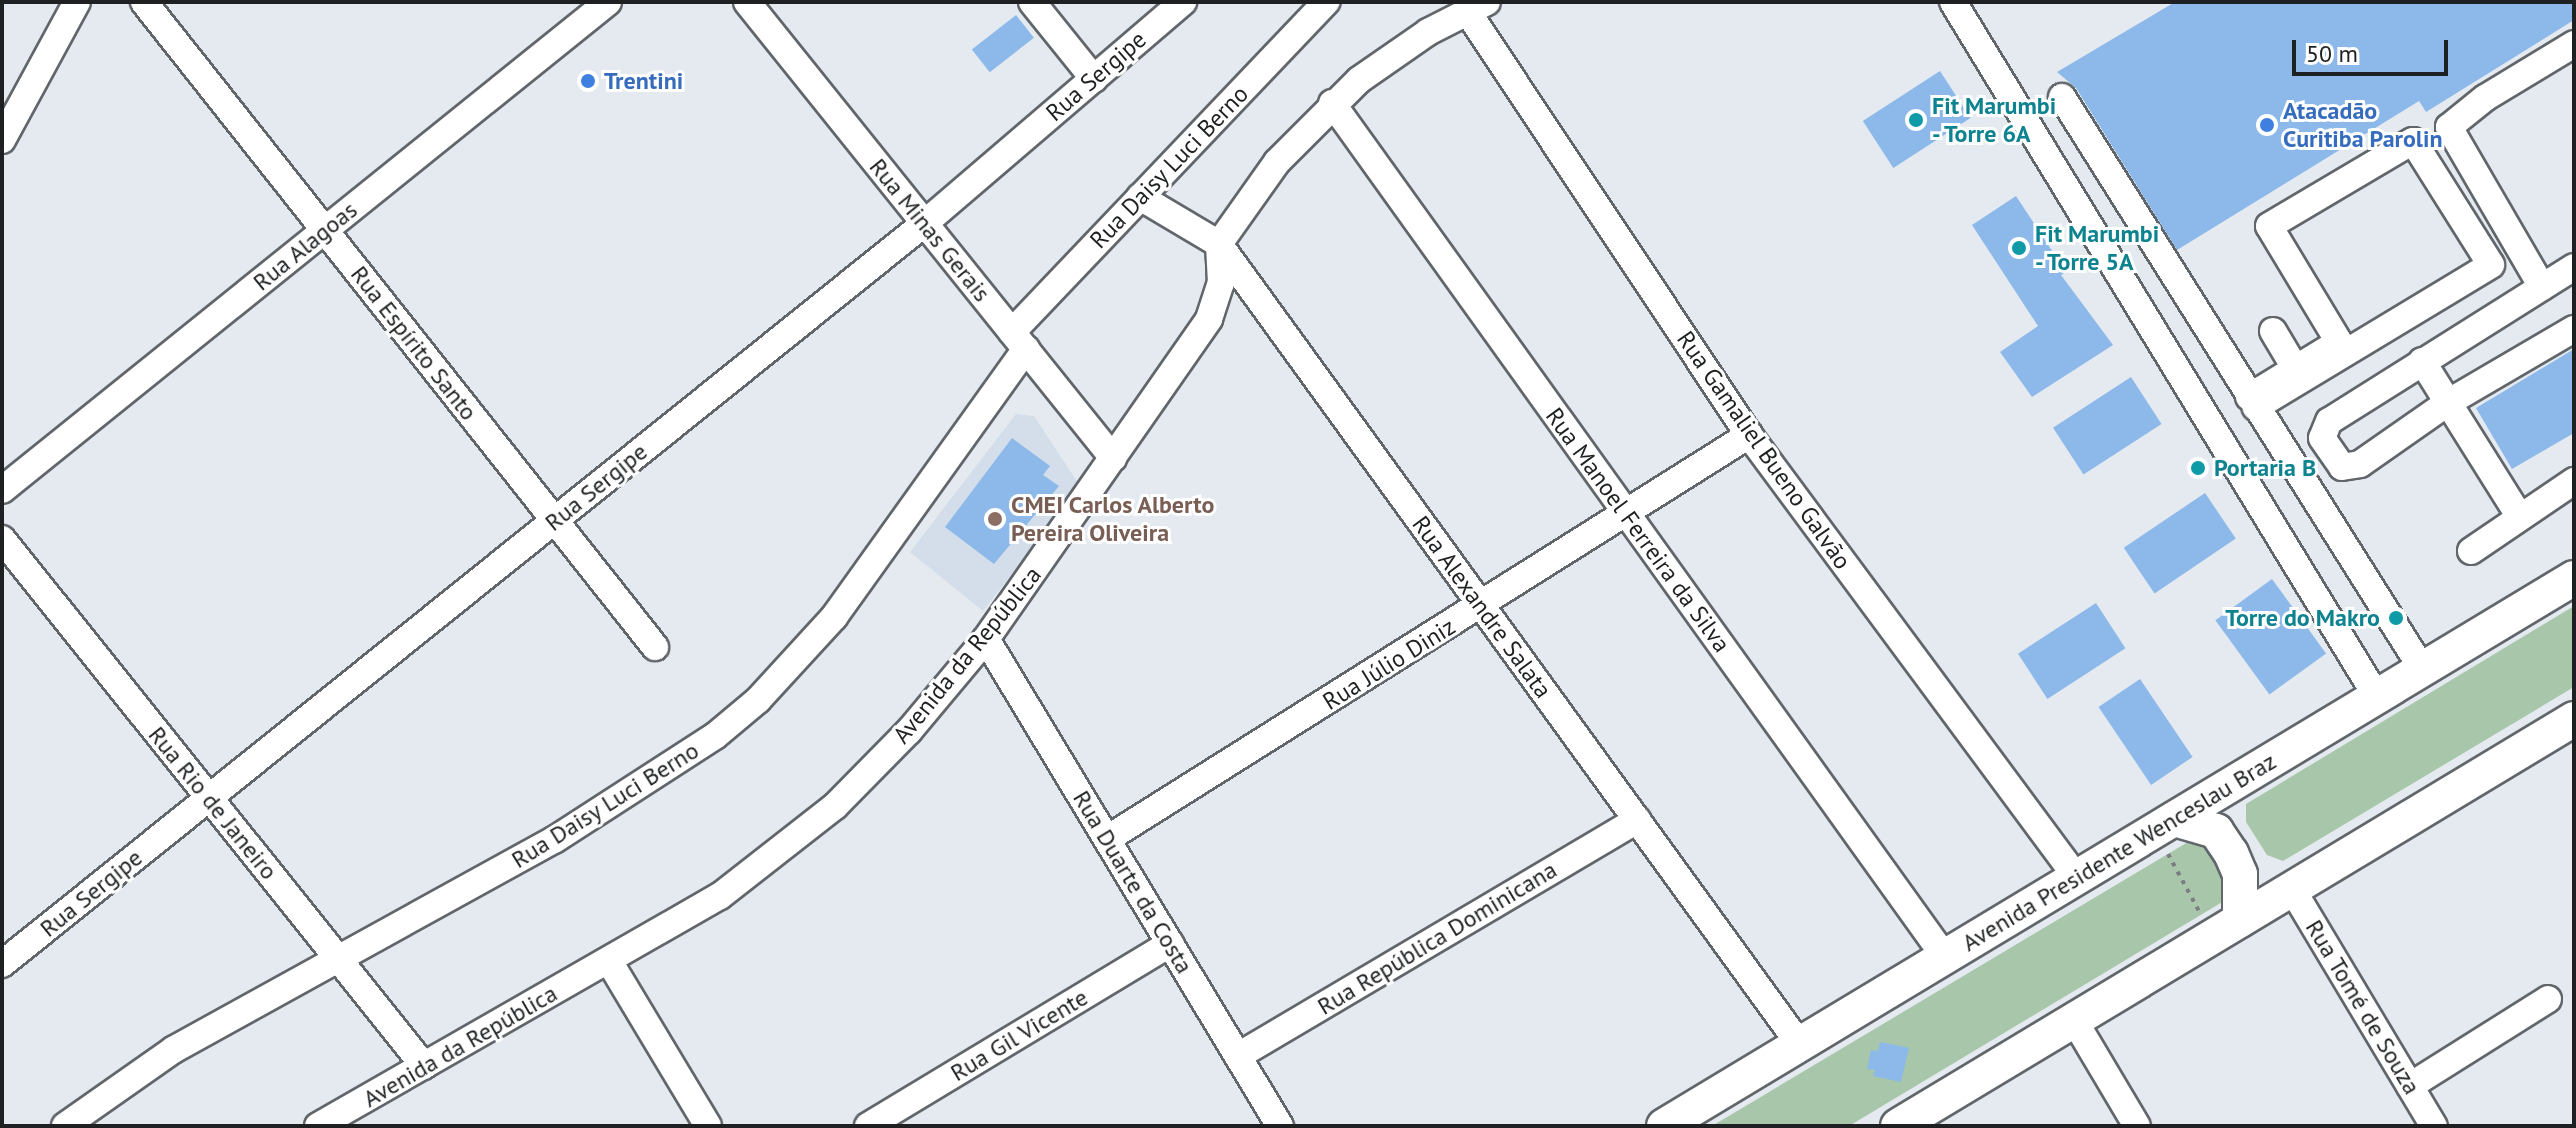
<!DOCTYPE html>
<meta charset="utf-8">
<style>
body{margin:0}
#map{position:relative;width:2576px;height:1128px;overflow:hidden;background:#e4eaf0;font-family:"PT Sans",sans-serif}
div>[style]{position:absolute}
.built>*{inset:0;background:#d3deea}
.green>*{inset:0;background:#a8c7aa}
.building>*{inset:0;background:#8cb9ea;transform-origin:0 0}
.path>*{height:4px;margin-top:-2px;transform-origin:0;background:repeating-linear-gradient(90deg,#7a7e82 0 4px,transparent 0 10px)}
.roads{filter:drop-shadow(2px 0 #61666b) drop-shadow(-2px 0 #61666b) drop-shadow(0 2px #61666b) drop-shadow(0 -2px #61666b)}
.minor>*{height:26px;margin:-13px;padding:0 13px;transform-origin:13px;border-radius:13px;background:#fff}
.major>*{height:34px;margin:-17px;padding:0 17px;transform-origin:17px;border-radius:17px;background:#fff}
.dots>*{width:22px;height:22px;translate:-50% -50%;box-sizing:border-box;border:4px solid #fff;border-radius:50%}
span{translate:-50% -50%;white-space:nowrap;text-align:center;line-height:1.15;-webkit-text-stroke:6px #fff;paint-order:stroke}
.street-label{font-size:24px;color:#1e2022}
.shop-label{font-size:24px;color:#366cbe;font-weight:700}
.left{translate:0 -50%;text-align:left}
.culture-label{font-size:24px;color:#0d838f;font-weight:700}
.right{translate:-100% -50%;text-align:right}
.education-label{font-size:24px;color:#785e54;font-weight:700}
.frame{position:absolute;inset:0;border:4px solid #1e2022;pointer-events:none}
.scale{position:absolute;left:2292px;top:40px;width:156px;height:36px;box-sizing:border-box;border:4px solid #1e2022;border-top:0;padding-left:10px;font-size:24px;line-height:28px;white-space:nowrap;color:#1e2022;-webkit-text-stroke:6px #fff;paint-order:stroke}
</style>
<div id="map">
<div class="built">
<i style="clip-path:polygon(1016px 414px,1034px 416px,1080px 486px,983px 611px,910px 552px)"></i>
</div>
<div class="green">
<i style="clip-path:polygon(2574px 606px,2574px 687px,2283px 861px,2267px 855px,2246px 822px,2246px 804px)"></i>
<i style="clip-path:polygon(2198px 836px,2231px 880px,2229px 898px,1849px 1126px,1712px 1126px)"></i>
</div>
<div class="building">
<i style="clip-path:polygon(2175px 2px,2574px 2px,2574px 20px,2426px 112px,2419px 101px,2177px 250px,2076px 88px,2057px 72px)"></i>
<i style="left:1016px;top:15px;width:29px;height:56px;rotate:52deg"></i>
<i style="left:1940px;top:71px;width:56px;height:92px;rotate:57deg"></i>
<i style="clip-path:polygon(2016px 196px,2066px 272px,2061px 275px,2113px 345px,2032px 397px,2000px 352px,2038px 326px,1972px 225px)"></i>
<i style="clip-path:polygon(2574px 349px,2574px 433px,2512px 469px,2476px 408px)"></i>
<i style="left:2131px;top:377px;width:56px;height:93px;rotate:57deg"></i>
<i style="clip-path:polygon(1012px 438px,1050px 466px,1043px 475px,1059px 486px,994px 564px,945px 527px)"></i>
<i style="left:2205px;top:493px;width:55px;height:98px;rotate:56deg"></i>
<i style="left:2272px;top:579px;width:92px;height:70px;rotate:54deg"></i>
<i style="left:2096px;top:603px;width:54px;height:93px;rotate:57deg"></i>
<i style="left:2140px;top:679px;width:94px;height:50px;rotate:56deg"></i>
<i style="clip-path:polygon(1880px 1042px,1909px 1048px,1901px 1082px,1873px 1076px,1875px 1070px,1867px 1069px,1871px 1050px,1878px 1051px)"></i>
</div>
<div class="path">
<i style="left:2168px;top:854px;width:67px;rotate:61.5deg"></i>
</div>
<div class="roads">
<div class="minor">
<i style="left:144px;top:2px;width:823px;rotate:51.61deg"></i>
<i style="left:747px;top:2px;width:585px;rotate:51.25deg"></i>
<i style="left:1032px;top:2px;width:99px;rotate:51.2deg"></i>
<i style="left:1953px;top:2px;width:814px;rotate:58.61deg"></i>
<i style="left:1467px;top:11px;width:509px;rotate:56.37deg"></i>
<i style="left:1749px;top:435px;width:551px;rotate:53.48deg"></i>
<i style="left:2062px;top:97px;width:677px;rotate:57.79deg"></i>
<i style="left:1332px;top:103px;width:1051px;rotate:54.33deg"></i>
<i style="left:2px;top:140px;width:157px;rotate:-61.5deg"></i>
<i style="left:1140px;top:197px;width:92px;rotate:30.7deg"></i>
<i style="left:1219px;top:244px;width:990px;rotate:54.04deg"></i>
<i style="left:2574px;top:267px;width:289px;rotate:147.8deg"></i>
<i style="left:2329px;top:421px;width:18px;rotate:112deg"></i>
<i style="left:2322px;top:438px;width:35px;rotate:55deg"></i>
<i style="left:2342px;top:467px;width:18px;rotate:-9deg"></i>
<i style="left:2360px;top:464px;width:108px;rotate:-34.9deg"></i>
<i style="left:2449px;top:402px;width:145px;rotate:-30.3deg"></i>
<i style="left:2542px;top:287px;width:185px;rotate:-120.2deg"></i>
<i style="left:2449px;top:127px;width:46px;rotate:-38.9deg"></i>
<i style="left:2485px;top:98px;width:104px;rotate:-31.2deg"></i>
<i style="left:2273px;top:331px;width:55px;rotate:59.2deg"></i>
<i style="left:1012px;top:332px;width:456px;rotate:-46.4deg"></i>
<i style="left:2422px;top:361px;width:184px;rotate:57.9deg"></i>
<i style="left:2249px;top:397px;width:105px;rotate:-31.4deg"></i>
<i style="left:2339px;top:342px;width:135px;rotate:-121.1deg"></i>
<i style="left:2269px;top:226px;width:167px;rotate:-30.6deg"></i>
<i style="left:2413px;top:141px;width:146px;rotate:57.8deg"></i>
<i style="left:2491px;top:265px;width:275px;rotate:148.9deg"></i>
<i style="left:2px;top:490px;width:778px;rotate:-38.84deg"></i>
<i style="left:2px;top:539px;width:675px;rotate:51.31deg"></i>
<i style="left:2471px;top:551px;width:125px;rotate:-34.2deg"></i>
<i style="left:986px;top:639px;width:569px;rotate:58.88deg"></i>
<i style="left:1107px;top:839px;width:759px;rotate:-32.18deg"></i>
<i style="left:2292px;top:889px;width:276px;rotate:59.1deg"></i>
<i style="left:609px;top:961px;width:192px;rotate:59deg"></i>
<i style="left:2px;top:964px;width:1184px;rotate:-38.76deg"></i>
<i style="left:925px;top:223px;width:340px;rotate:-40.6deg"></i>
<i style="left:2074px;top:1020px;width:123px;rotate:59.3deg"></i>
<i style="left:1238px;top:1056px;width:464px;rotate:-30.6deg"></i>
<i style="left:2410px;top:1086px;width:163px;rotate:-32.2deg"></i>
<i style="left:65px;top:1126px;width:132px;rotate:-35.1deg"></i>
<i style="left:173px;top:1050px;width:435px;rotate:-28.9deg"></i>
<i style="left:554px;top:840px;width:192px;rotate:-32.9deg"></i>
<i style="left:715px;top:736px;width:56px;rotate:-39.9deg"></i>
<i style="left:758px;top:700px;width:113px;rotate:-47.5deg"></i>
<i style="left:834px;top:617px;width:330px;rotate:-54.4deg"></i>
<i style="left:318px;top:1126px;width:463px;rotate:-29.8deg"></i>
<i style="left:720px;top:896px;width:146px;rotate:-38deg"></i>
<i style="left:835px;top:806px;width:105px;rotate:-45.4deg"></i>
<i style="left:909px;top:731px;width:120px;rotate:-50.1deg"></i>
<i style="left:986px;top:639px;width:390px;rotate:-55.1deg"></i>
<i style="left:1209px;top:319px;width:38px;rotate:-72deg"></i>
<i style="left:1221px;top:283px;width:39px;rotate:-93deg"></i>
<i style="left:1219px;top:244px;width:100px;rotate:-54.7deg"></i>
<i style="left:1277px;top:162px;width:116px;rotate:-45deg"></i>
<i style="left:1359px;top:80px;width:84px;rotate:-34.8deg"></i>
<i style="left:1428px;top:32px;width:66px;rotate:-27deg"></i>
<i style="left:868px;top:1126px;width:353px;rotate:-31.1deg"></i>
</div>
<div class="major">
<i style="left:2174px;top:819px;width:44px;rotate:15.9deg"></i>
<i style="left:2216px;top:831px;width:27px;rotate:56deg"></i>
<i style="left:2231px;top:853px;width:23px;rotate:67deg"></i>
<i style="left:2240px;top:874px;width:46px;rotate:90deg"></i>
<i style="left:1664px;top:1126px;width:1062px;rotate:-31.06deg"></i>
<i style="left:1898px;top:1126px;width:789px;rotate:-31.05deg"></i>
</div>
</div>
<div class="dots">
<i style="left:588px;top:81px;background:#3f7fe0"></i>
<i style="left:1916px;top:120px;background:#0f9aa8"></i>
<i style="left:2267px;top:125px;background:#3f7fe0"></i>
<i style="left:2019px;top:248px;background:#0f9aa8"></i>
<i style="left:2198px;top:468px;background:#0f9aa8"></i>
<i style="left:995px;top:519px;background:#8d6e63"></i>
<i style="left:2396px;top:618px;background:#0f9aa8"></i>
</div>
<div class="street-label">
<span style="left:1096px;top:76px;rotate:-41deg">Rua Sergipe</span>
<span style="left:1169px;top:167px;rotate:-46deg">Rua Daisy Luci Berno</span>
<span style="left:930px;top:230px;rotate:51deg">Rua Minas Gerais</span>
<span style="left:305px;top:246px;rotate:-39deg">Rua Alagoas</span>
<span style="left:414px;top:343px;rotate:52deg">Rua Espírito Santo</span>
<span style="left:1764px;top:450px;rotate:55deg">Rua Gamaliel Bueno Galvão</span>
<span style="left:596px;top:487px;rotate:-39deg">Rua Sergipe</span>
<span style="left:1638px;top:530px;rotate:54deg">Rua Manoel Ferreira da Silva</span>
<span style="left:1482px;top:607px;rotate:54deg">Rua Alexandre Salata</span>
<span style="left:967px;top:655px;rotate:-51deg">Avenida da República</span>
<span style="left:1389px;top:664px;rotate:-32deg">Rua Júlio Diniz</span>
<span style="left:213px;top:803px;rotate:51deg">Rua Rio de Janeiro</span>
<span style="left:605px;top:805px;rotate:-32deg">Rua Daisy Luci Berno</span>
<span style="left:2119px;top:852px;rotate:-31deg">Avenida Presidente Wenceslau Braz</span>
<span style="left:1133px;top:882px;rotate:59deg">Rua Duarte da Costa</span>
<span style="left:91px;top:893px;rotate:-39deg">Rua Sergipe</span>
<span style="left:1437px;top:938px;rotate:-31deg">Rua República Dominicana</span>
<span style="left:2363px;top:1007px;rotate:59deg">Rua Tomé de Souza</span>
<span style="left:1019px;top:1035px;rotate:-31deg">Rua Gil Vicente</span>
<span style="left:460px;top:1046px;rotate:-30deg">Avenida da República</span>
</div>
<div class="shop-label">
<span class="left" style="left:604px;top:81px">Trentini</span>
<span class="left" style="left:2283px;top:125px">Atacadão<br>Curitiba Parolin</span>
</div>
<div class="culture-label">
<span class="left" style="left:1932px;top:120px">Fit Marumbi<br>- Torre 6A</span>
<span class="left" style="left:2035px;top:248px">Fit Marumbi<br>- Torre 5A</span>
<span class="left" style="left:2214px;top:468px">Portaria B</span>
<span class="right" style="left:2380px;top:618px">Torre do Makro</span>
</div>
<div class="education-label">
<span class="left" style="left:1011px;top:519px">CMEI Carlos Alberto<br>Pereira Oliveira</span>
</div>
<div class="frame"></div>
<div class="scale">50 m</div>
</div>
